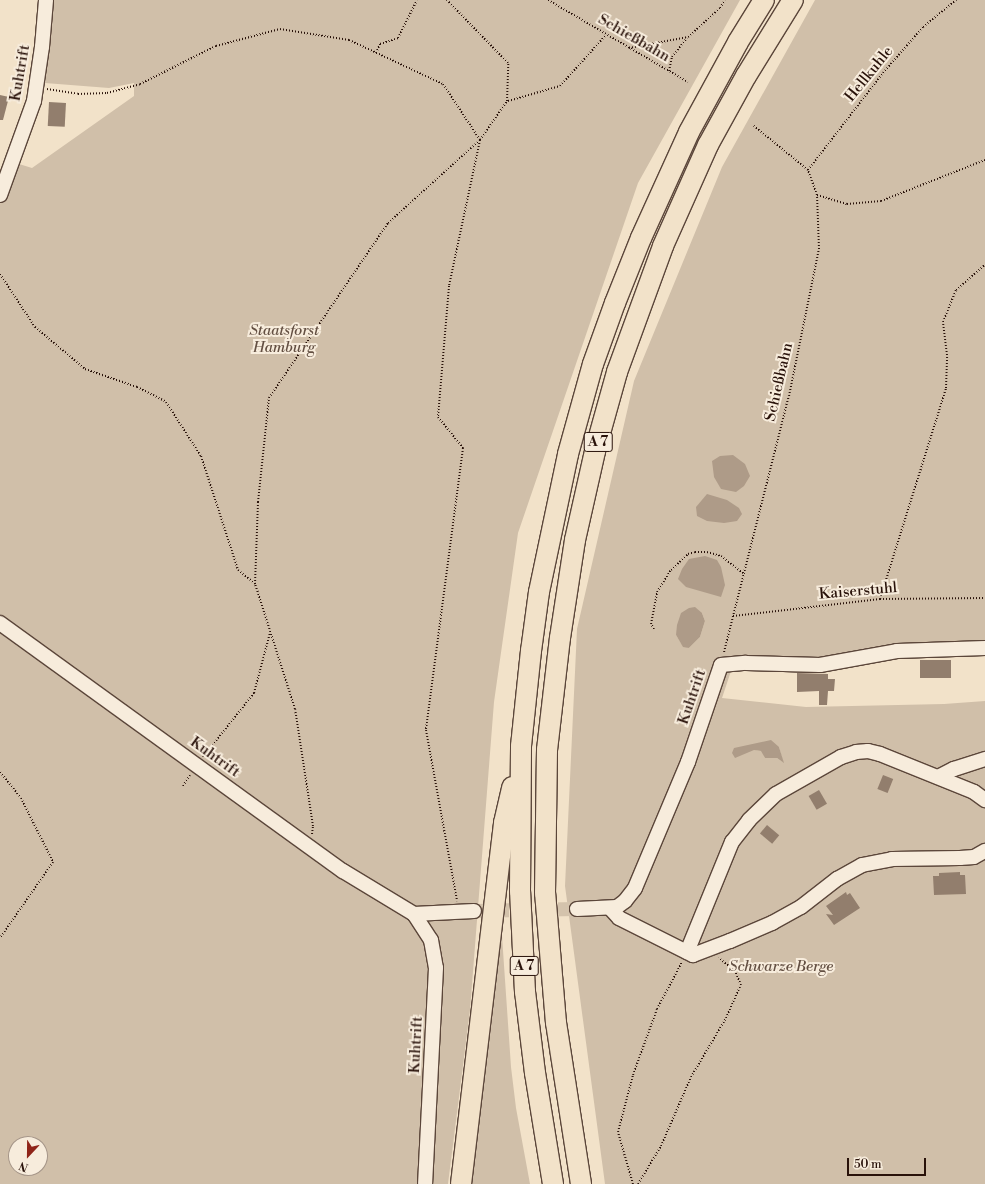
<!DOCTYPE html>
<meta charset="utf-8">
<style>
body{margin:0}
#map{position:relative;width:985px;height:1184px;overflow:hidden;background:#f2e2c9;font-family:"Libre Bodoni",serif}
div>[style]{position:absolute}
.green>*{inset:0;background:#d0bfa9}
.water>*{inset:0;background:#ae9b88}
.building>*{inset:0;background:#927e6d;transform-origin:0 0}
.minor-tunnel>*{height:14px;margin-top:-7px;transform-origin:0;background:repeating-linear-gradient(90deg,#d4c3ac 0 14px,transparent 0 21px)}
.path>*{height:2px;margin-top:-1px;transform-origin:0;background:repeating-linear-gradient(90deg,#29120a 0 1px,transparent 0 3px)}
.roads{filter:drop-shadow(1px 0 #5b463a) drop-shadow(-1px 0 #5b463a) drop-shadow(0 1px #5b463a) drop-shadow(0 -1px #5b463a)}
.minor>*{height:14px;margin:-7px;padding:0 7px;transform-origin:7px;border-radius:7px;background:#f7ecdc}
.highway>*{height:20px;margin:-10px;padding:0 10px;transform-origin:10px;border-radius:10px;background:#f2e2c9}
span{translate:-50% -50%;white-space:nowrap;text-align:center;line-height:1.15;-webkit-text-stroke:4px #f7ecdc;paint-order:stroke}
.shield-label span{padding:1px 3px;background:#f7ecdc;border:1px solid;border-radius:3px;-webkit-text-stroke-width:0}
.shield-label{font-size:14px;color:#29120a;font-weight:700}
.street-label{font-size:15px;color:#29120a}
.park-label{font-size:15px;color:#634f42;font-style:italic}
.north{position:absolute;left:8px;top:1136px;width:40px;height:40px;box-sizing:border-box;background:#f7ecdc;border:1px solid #a59588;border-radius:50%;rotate:202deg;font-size:11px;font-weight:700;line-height:16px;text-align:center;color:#29120a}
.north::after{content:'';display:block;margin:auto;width:14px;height:18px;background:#8f2418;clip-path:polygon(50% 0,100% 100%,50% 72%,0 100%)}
.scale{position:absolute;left:847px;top:1158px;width:79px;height:18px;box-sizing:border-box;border:2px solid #29120a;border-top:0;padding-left:5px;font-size:12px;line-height:14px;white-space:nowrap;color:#29120a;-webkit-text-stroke:3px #f7ecdc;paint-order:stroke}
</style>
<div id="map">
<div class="green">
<i style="clip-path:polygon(evenodd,54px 0,740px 0,638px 183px,518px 533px,494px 702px,470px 1010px,448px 1184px,0 1184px,0 199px,4px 199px,19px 164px,32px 168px,134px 96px,134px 83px,109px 88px,45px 83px,54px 0,16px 1144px,40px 1144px,40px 1168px,16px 1168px,16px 1144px)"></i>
<i style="clip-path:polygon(evenodd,815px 0,985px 0,985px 644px,833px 659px,736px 656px,722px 698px,806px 707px,944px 704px,985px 701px,985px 1184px,605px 1184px,565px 886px,577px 629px,634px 381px,722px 167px,815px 0,702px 613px,705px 621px,700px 637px,689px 648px,681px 643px,676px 635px,702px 613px,815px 0,779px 747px,783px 762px,777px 758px,765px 758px,762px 751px,755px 750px,779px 747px)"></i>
<i style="clip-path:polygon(499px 935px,502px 936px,511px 1067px,516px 1108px,530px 1184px,467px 1184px)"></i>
</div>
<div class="water">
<i style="clip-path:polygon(733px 455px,745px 464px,750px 476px,744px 486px,736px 492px,721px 489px,714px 477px,712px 461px,720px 456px)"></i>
<i style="clip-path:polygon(707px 494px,727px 500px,739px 508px,742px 514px,737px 521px,724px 523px,707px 521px,697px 516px,696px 507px)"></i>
<i style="clip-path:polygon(705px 556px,717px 560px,721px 567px,725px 585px,721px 597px,686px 587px,678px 579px,682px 569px,689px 559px)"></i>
<i style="clip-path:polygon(695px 607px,702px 613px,705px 621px,700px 637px,689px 648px,683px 647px,676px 635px,677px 625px,681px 613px,689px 608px)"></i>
<i style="clip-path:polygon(771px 740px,779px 747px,784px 763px,777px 758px,765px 758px,761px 751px,754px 750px,735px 758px,732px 753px,734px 748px)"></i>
</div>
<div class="building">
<i style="clip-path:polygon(0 95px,9px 97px,3px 120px,0 120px)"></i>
<i style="left:49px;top:102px;width:17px;height:24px;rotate:3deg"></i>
<i style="left:920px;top:660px;width:31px;height:18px"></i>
<i style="clip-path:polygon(797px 673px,828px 674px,828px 679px,835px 679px,834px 691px,828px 691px,827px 705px,819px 705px,819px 691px,797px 692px)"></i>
<i style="left:883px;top:775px;width:11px;height:15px;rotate:22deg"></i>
<i style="left:819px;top:790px;width:16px;height:12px;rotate:60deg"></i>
<i style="left:767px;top:825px;width:16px;height:11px;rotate:40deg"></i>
<i style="clip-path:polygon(960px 872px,960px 875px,965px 875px,966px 894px,934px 895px,933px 876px,939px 876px,939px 873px)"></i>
<i style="clip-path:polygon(846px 892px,847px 895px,850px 893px,860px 908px,834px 925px,826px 914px,833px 915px,826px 906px)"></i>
</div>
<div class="minor-tunnel">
<i style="left:474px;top:911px;width:103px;rotate:-1.1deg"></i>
</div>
<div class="path">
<i style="left:548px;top:0;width:162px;rotate:30.4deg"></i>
<i style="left:629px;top:48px;width:60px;rotate:-10.6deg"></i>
<i style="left:688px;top:37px;width:43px;rotate:-42.2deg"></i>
<i style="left:720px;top:8px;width:9px;rotate:-58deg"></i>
<i style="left:376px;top:53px;width:10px;rotate:-66deg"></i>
<i style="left:380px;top:44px;width:19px;rotate:-18deg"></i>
<i style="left:398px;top:38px;width:42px;rotate:-63.4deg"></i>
<i style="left:669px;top:71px;width:14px;rotate:-78deg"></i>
<i style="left:672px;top:57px;width:24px;rotate:-52deg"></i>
<i style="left:47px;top:89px;width:31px;rotate:9deg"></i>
<i style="left:78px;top:94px;width:29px;rotate:-2deg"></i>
<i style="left:107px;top:93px;width:34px;rotate:-15deg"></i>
<i style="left:140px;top:84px;width:85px;rotate:-26.6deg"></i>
<i style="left:216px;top:46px;width:66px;rotate:-14.9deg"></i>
<i style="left:280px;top:29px;width:70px;rotate:9.1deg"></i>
<i style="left:349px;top:40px;width:104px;rotate:25.1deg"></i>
<i style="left:443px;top:84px;width:67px;rotate:56.5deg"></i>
<i style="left:480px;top:140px;width:149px;rotate:102deg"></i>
<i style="left:449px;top:286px;width:131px;rotate:94.8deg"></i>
<i style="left:438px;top:417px;width:40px;rotate:51deg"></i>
<i style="left:463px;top:448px;width:284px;rotate:97.5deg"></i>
<i style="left:426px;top:730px;width:174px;rotate:79.7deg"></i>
<i style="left:508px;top:101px;width:54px;rotate:-16.1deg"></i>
<i style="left:560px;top:86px;width:69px;rotate:-48deg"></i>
<i style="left:808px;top:170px;width:123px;rotate:-52.3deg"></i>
<i style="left:883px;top:73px;width:61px;rotate:-49deg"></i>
<i style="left:923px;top:27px;width:43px;rotate:-39.3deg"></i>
<i style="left:817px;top:195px;width:31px;rotate:17deg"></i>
<i style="left:847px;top:204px;width:34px;rotate:-5deg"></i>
<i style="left:881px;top:201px;width:112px;rotate:-21.5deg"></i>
<i style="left:0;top:274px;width:64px;rotate:56.6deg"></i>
<i style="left:35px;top:327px;width:65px;rotate:40deg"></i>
<i style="left:85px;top:369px;width:55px;rotate:19.1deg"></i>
<i style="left:137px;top:387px;width:33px;rotate:27deg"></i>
<i style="left:166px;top:402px;width:64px;rotate:57.1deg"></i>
<i style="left:201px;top:456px;width:120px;rotate:72deg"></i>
<i style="left:238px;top:570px;width:22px;rotate:39deg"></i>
<i style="left:880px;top:599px;width:221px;rotate:-72.6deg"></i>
<i style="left:946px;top:388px;width:33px;rotate:-88deg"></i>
<i style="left:947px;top:355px;width:33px;rotate:-97deg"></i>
<i style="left:943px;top:322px;width:35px;rotate:-68deg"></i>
<i style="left:956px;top:290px;width:38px;rotate:-41deg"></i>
<i style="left:733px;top:616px;width:148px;rotate:-6.6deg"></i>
<i style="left:880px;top:599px;width:105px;rotate:-0.5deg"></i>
<i style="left:654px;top:629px;width:6px;rotate:-121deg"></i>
<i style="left:651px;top:624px;width:33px;rotate:-79deg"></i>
<i style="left:657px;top:592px;width:26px;rotate:-58deg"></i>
<i style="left:671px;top:570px;width:23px;rotate:-43deg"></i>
<i style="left:688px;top:554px;width:7px;rotate:-16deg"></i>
<i style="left:695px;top:552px;width:12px"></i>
<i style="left:707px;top:552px;width:15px;rotate:16deg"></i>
<i style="left:721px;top:556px;width:28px;rotate:38deg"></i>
<i style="left:724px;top:652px;width:264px;rotate:-75.8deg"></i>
<i style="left:789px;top:396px;width:150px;rotate:-78.5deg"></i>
<i style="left:819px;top:249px;width:54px;rotate:-92.1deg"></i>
<i style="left:817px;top:195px;width:27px;rotate:-110deg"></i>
<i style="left:808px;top:170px;width:70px;rotate:-140.8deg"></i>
<i style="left:203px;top:757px;width:82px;rotate:-51.4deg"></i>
<i style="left:254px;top:693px;width:62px;rotate:-75.1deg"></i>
<i style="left:0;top:772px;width:33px;rotate:51deg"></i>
<i style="left:21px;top:798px;width:72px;rotate:63.4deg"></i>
<i style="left:53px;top:862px;width:93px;rotate:124.9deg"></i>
<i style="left:183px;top:786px;width:13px;rotate:-58deg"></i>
<i style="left:312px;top:834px;width:8px;rotate:-83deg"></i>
<i style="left:313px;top:826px;width:118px;rotate:-98.7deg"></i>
<i style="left:295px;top:709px;width:131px;rotate:-107.7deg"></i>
<i style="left:255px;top:584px;width:82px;rotate:-87.9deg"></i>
<i style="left:258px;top:502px;width:105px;rotate:-84deg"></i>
<i style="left:269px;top:398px;width:212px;rotate:-55.8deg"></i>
<i style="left:388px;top:223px;width:124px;rotate:-42.1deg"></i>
<i style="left:480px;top:140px;width:47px;rotate:-55.3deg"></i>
<i style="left:507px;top:101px;width:38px;rotate:-88deg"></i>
<i style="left:508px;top:63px;width:88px;rotate:-134.1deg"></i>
<i style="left:633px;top:1184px;width:54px;rotate:-106.1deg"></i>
<i style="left:618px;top:1132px;width:59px;rotate:-75.3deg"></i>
<i style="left:633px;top:1075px;width:70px;rotate:-70deg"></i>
<i style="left:657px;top:1009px;width:53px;rotate:-62deg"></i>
<i style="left:638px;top:1184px;width:44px;rotate:-58.8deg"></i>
<i style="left:661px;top:1146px;width:75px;rotate:-66.5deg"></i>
<i style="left:691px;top:1077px;width:69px;rotate:-59.3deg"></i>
<i style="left:726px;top:1018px;width:36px;rotate:-66deg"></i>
<i style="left:741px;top:985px;width:15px;rotate:-113deg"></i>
<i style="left:735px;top:971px;width:21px;rotate:-141deg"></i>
</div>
<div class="roads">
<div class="minor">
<i style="left:0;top:195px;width:100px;rotate:-70.1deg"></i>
<i style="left:34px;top:101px;width:55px;rotate:-81.6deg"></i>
<i style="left:42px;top:47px;width:47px;rotate:-85.1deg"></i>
<i style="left:0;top:623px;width:423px;rotate:35.9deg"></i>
<i style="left:343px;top:871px;width:83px;rotate:31.2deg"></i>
<i style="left:414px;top:914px;width:31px;rotate:57deg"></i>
<i style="left:431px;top:940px;width:28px;rotate:80deg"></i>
<i style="left:436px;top:968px;width:216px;rotate:92.9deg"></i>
<i style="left:938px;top:777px;width:18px;rotate:-27deg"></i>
<i style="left:954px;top:769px;width:33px;rotate:-18deg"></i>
<i style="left:610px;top:908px;width:13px;rotate:48deg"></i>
<i style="left:619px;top:918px;width:83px;rotate:26.6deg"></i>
<i style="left:693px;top:955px;width:40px;rotate:-21deg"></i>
<i style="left:730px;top:941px;width:46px;rotate:-23.2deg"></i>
<i style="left:772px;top:923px;width:33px;rotate:-29deg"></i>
<i style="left:801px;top:907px;width:46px;rotate:-37.9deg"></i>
<i style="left:837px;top:879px;width:29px;rotate:-29deg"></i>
<i style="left:862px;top:865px;width:31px;rotate:-11deg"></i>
<i style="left:892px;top:859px;width:68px;rotate:-0.8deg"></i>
<i style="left:960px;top:858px;width:14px;rotate:-4deg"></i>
<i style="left:974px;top:857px;width:13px;rotate:-29deg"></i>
<i style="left:577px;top:909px;width:40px;rotate:-2.9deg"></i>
<i style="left:617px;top:907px;width:10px;rotate:-37deg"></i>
<i style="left:625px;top:901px;width:16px;rotate:-52deg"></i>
<i style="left:635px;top:888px;width:137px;rotate:-67.2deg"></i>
<i style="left:688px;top:762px;width:102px;rotate:-71.2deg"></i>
<i style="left:721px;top:665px;width:25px;rotate:-5deg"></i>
<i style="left:746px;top:663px;width:74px;rotate:1.5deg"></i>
<i style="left:820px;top:665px;width:78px;rotate:-10.3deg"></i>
<i style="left:897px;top:651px;width:88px;rotate:-2deg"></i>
<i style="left:414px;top:914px;width:60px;rotate:-2.9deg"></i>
<i style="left:687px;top:952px;width:119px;rotate:-67.8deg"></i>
<i style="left:732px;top:842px;width:28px;rotate:-52deg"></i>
<i style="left:749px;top:820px;width:37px;rotate:-44deg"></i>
<i style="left:776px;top:794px;width:75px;rotate:-29.6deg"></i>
<i style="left:841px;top:757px;width:16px;rotate:-18deg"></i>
<i style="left:856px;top:752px;width:12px;rotate:-5deg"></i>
<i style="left:868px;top:751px;width:12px;rotate:14deg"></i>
<i style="left:880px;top:754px;width:101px;rotate:22deg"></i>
<i style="left:974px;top:792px;width:14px;rotate:36deg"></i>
</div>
<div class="highway">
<i style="left:461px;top:1184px;width:364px;rotate:-83.2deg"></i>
<i style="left:504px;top:823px;width:37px;rotate:-77deg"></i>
<i style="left:553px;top:1184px;width:112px;rotate:-99.2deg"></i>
<i style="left:535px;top:1073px;width:82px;rotate:-97deg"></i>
<i style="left:525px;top:992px;width:101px;rotate:-92.8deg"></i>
<i style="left:520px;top:891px;width:145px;rotate:-89.6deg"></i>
<i style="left:521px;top:746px;width:96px;rotate:-84deg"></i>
<i style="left:531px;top:651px;width:60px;rotate:-82.3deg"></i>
<i style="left:539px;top:592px;width:141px;rotate:-78.1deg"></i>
<i style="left:568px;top:454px;width:93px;rotate:-74.5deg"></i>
<i style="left:593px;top:364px;width:65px;rotate:-70.2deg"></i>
<i style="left:615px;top:303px;width:70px;rotate:-68.2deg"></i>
<i style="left:641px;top:238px;width:116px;rotate:-65.6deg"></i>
<i style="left:689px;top:132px;width:102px;rotate:-61.4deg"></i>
<i style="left:738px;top:42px;width:49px;rotate:-58.2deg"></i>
<i style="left:581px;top:1184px;width:163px;rotate:-98.8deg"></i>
<i style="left:556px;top:1023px;width:130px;rotate:-94.8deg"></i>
<i style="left:545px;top:893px;width:143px;rotate:-89.2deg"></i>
<i style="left:547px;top:750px;width:113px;rotate:-83.4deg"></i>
<i style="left:560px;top:638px;width:99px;rotate:-81.3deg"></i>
<i style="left:575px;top:540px;width:91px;rotate:-77.3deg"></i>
<i style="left:595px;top:451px;width:82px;rotate:-74.4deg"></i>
<i style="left:617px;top:372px;width:134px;rotate:-69.9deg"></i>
<i style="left:663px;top:246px;width:111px;rotate:-66deg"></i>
<i style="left:708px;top:145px;width:79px;rotate:-61.2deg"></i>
<i style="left:746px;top:76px;width:89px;rotate:-58.3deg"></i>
</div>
</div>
<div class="shield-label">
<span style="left:598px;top:442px">A 7</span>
<span style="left:524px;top:966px">A 7</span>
</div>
<div class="street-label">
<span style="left:634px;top:38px;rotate:30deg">Schießbahn</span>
<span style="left:20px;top:73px;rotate:-80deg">Kuhtrift</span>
<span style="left:869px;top:74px;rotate:-51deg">Hellkuhle</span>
<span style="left:779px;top:382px;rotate:-77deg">Schießbahn</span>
<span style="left:858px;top:591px;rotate:-5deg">Kaiserstuhl</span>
<span style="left:692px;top:697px;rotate:-71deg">Kuhtrift</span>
<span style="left:215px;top:757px;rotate:36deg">Kuhtrift</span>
<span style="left:416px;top:1045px;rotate:-87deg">Kuhtrift</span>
</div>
<div class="park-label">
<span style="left:284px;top:339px">Staatsforst<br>Hamburg</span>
<span style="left:781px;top:967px">Schwarze Berge</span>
</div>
<div class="north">N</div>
<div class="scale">50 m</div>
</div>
